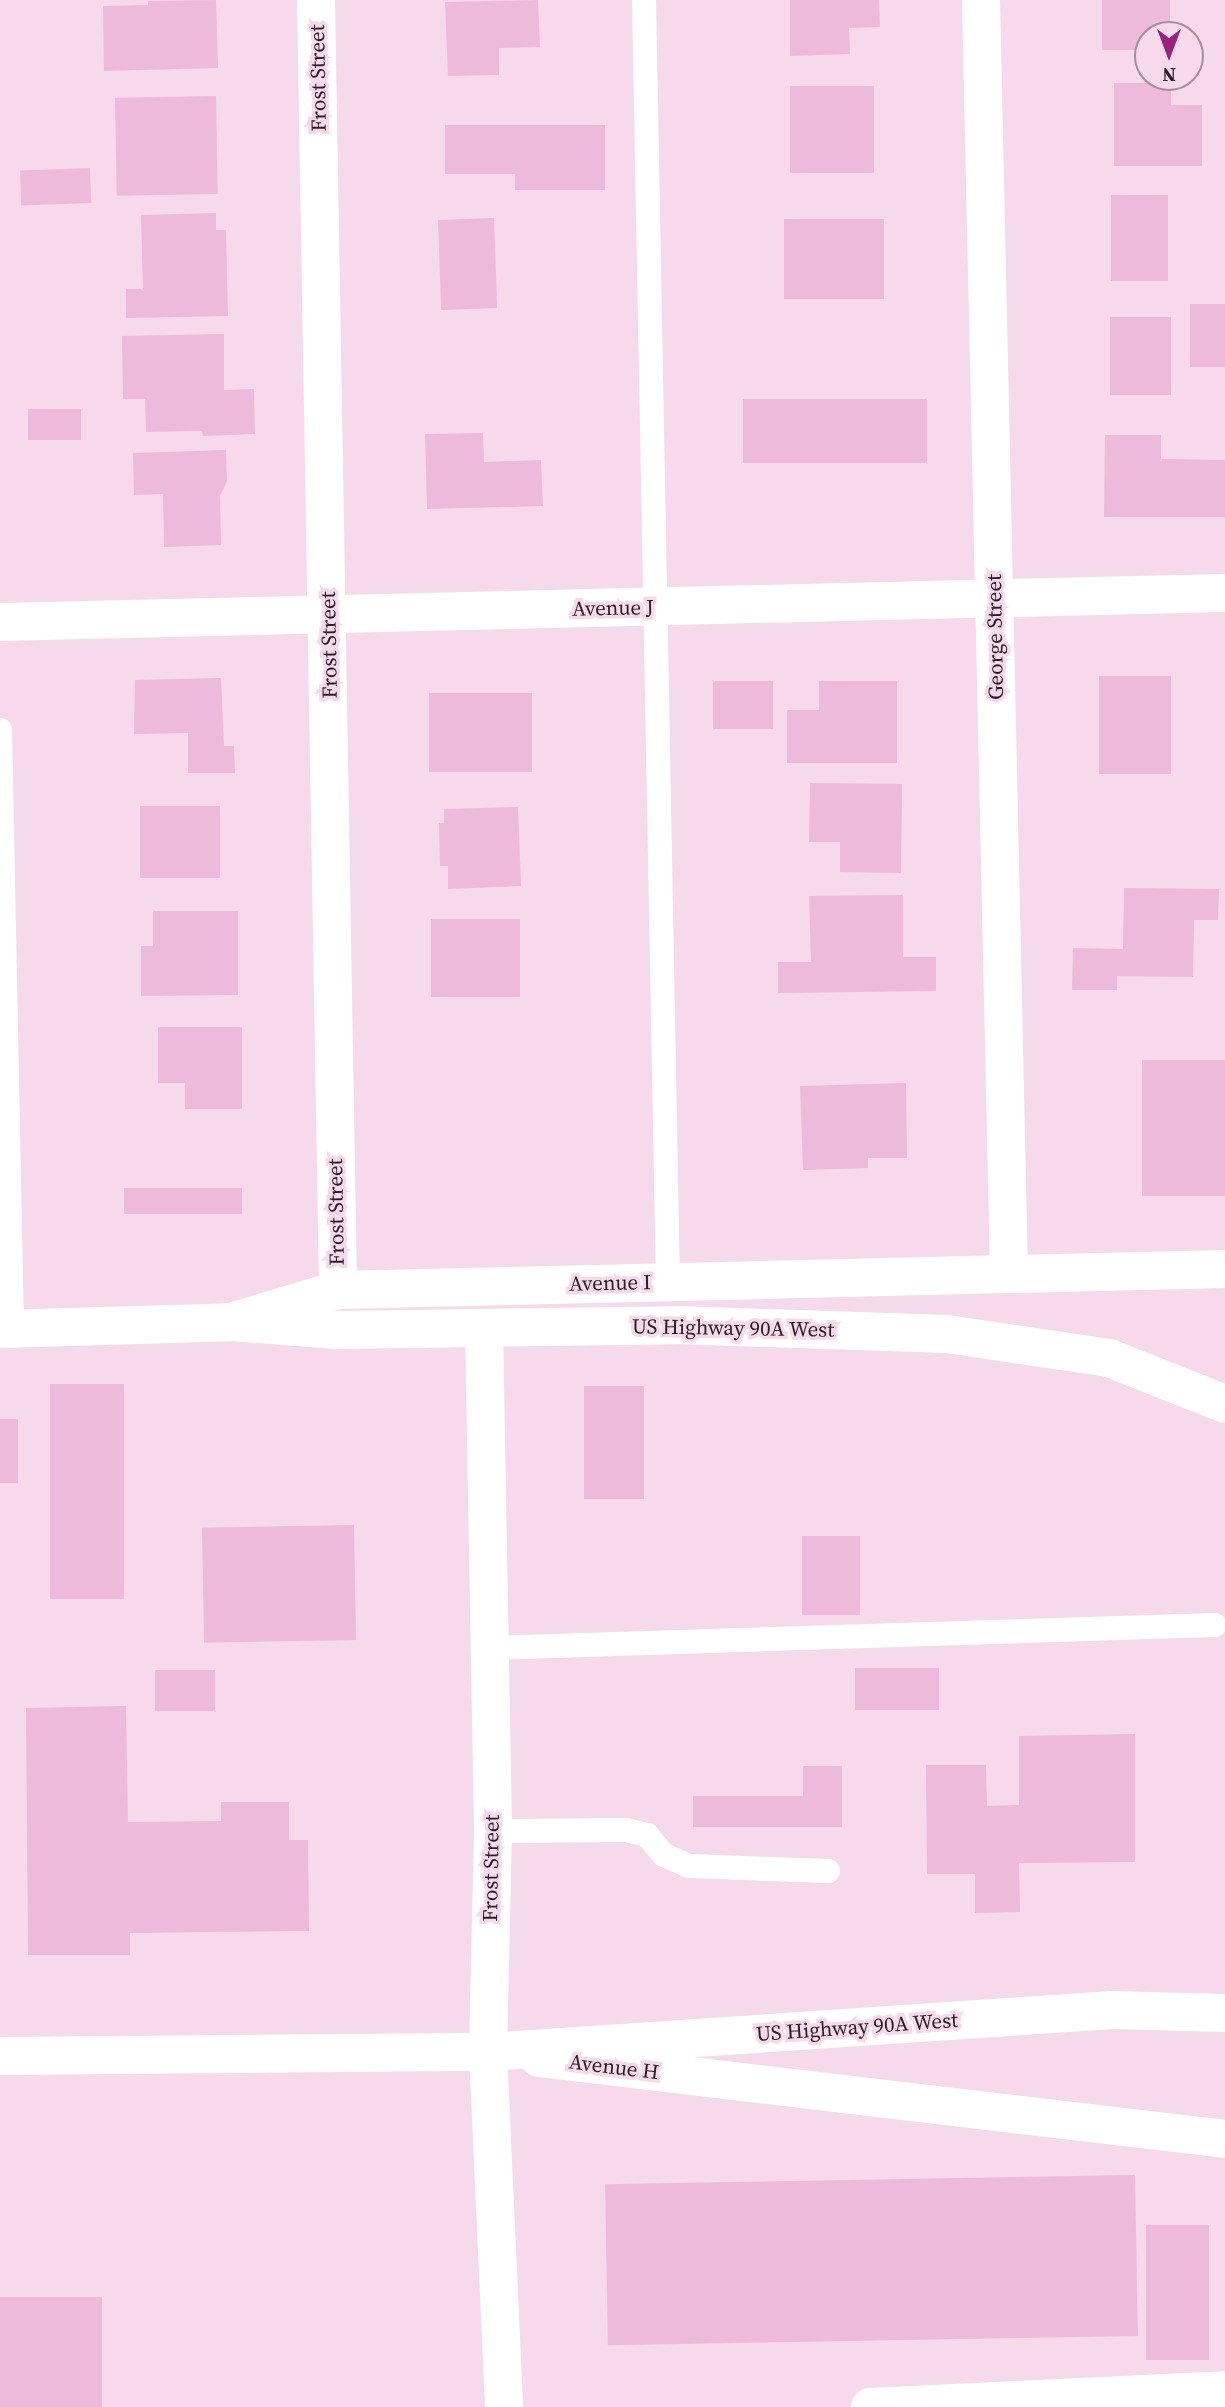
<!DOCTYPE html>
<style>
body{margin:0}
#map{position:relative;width:1225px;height:2407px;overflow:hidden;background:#f6d9eb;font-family:"Source Serif 4",serif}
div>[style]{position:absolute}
.building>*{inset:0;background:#edbadb;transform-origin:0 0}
.service>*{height:24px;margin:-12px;padding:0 12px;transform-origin:12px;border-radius:12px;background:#fff}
.minor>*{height:38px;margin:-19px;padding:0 19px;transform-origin:19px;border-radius:19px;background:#fff}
.tertiary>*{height:38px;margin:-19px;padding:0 19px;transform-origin:19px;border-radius:19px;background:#fff}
.secondary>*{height:38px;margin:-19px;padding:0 19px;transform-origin:19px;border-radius:19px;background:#fff}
.primary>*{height:38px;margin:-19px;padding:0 19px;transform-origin:19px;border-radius:19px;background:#fff}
span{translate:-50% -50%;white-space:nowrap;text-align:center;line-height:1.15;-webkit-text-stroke:7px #f6d9eb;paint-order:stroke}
.street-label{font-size:21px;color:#291e25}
.north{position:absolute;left:1134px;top:21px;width:70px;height:70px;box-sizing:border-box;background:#f6d9eb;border:2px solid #a48e9c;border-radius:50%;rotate:180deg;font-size:19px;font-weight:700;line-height:28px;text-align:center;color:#291e25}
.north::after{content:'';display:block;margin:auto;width:24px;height:32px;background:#99227c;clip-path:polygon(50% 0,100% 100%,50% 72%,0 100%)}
</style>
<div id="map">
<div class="building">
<i style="clip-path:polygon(216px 0,218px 68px,104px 71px,103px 6px,148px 5px,148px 1px)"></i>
<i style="clip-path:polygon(538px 0,540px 47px,499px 48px,499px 75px,448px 76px,445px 2px)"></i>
<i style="clip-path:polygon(790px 0,879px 0,880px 27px,849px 28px,850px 54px,790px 56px)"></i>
<i style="clip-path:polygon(1102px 0,1170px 0,1170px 35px,1148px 35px,1148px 50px,1102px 50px)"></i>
<i style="clip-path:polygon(1114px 83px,1171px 83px,1171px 105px,1202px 105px,1202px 166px,1114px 166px)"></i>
<i style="left:790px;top:86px;width:84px;height:87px"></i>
<i style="left:216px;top:96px;width:98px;height:101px;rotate:89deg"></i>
<i style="clip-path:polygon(445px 125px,605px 125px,605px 190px,515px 190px,515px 174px,445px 174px)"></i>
<i style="left:90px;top:168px;width:35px;height:70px;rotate:88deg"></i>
<i style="left:1111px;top:195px;width:57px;height:86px"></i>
<i style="clip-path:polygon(216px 213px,216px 230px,226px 230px,228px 316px,126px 318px,126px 289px,143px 289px,141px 215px)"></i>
<i style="left:494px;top:218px;width:90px;height:56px;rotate:88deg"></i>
<i style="left:784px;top:219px;width:100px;height:80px"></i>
<i style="left:1190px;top:304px;width:35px;height:63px"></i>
<i style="left:1110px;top:317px;width:61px;height:78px"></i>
<i style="clip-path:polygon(224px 334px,224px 390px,254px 389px,255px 434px,203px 436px,202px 431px,146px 432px,145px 399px,123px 399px,122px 336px)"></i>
<i style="left:743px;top:399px;width:184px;height:64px"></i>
<i style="left:28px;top:409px;width:53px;height:31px"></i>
<i style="clip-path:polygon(483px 433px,484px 462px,541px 460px,543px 506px,427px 509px,425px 434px)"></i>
<i style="clip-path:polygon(1105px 435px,1161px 435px,1161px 459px,1225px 460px,1225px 517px,1104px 517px)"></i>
<i style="clip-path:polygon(226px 450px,227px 481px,220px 496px,221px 545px,164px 547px,163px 494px,134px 495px,133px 453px)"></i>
<i style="left:1099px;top:676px;width:72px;height:98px"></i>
<i style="clip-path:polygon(221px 678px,224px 746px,234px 746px,235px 773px,188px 773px,188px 733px,134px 734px,135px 680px)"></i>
<i style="left:713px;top:681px;width:60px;height:48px"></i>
<i style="clip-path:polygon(819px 681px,897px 681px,897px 763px,787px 763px,787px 710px,819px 710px)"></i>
<i style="left:429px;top:693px;width:103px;height:79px"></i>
<i style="clip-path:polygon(810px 783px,902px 784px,901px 873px,840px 872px,840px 842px,809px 842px)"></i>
<i style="left:140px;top:806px;width:80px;height:72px"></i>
<i style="clip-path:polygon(518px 807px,521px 886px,448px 889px,448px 866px,440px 866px,439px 823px,444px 823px,444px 809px)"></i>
<i style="clip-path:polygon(1124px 888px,1219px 889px,1218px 920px,1194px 920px,1193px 977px,1117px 976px,1117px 990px,1072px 990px,1073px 948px,1123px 949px)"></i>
<i style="clip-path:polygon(903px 895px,903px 957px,936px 957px,936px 991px,778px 993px,778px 962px,811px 962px,809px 896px)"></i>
<i style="clip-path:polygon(153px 911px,238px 911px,238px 995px,141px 996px,141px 946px,153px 946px)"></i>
<i style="left:431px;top:919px;width:89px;height:78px"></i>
<i style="clip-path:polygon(158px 1027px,242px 1027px,242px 1109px,185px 1109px,185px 1083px,158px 1083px)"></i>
<i style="left:1142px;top:1060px;width:83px;height:136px"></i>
<i style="clip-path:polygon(906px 1083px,907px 1158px,868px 1158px,868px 1168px,803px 1170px,800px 1086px)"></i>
<i style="left:124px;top:1188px;width:118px;height:26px"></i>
<i style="left:50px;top:1384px;width:74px;height:215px"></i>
<i style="left:584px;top:1386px;width:60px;height:113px"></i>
<i style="left:0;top:1419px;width:18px;height:64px"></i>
<i style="left:354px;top:1525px;width:115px;height:152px;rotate:89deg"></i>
<i style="left:802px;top:1536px;width:58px;height:79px"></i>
<i style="left:855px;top:1668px;width:84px;height:42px"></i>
<i style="left:155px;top:1670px;width:60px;height:41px"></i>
<i style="clip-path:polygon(126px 1706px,128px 1822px,221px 1821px,221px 1802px,289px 1802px,289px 1840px,308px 1840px,309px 1931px,130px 1933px,130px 1955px,28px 1955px,26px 1708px)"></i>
<i style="clip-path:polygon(1135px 1734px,1135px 1862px,1019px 1863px,1020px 1912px,975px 1913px,975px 1874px,927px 1874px,926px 1765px,986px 1765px,987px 1806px,1019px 1805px,1019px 1736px)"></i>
<i style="clip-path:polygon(803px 1766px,842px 1766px,842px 1827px,693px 1827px,693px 1796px,803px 1796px)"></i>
<i style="left:1135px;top:2175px;width:161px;height:530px;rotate:89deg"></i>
<i style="left:1146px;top:2225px;width:63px;height:135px"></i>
<i style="left:0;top:2297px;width:102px;height:110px"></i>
</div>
<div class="service">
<i style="left:644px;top:0;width:1282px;rotate:88.93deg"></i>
<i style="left:0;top:730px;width:599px;rotate:88.85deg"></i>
<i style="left:490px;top:1648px;width:725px;rotate:-1.82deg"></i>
<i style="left:493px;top:1831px;width:133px;rotate:-0.4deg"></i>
<i style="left:626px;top:1830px;width:22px;rotate:13deg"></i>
<i style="left:647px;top:1835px;width:26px;rotate:50deg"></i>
<i style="left:664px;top:1855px;width:27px;rotate:24deg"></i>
<i style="left:689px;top:1866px;width:139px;rotate:2.1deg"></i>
</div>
<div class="minor">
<i style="left:316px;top:0;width:1290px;rotate:89.02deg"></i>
<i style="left:981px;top:0;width:1274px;rotate:88.74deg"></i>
<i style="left:0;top:622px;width:1225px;rotate:-1.36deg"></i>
<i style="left:488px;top:2052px;width:355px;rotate:87.4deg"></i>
<i style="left:870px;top:2407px;width:355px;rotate:-2.7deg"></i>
</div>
<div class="tertiary">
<i style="left:484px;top:1328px;width:503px;rotate:88.97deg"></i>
<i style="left:493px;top:1831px;width:221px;rotate:91.3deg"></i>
</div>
<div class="secondary">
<i style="left:231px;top:1322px;width:112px;rotate:-16.7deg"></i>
<i style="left:338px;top:1290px;width:887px;rotate:-1.36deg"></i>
<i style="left:539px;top:2058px;width:691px;rotate:6.73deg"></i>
</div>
<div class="primary">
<i style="left:0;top:1329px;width:231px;rotate:-1.7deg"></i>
<i style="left:231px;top:1322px;width:106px;rotate:4.3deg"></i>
<i style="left:337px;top:1330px;width:340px;rotate:-0.8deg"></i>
<i style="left:677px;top:1325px;width:270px;rotate:1.9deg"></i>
<i style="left:947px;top:1334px;width:164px;rotate:8.4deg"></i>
<i style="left:1109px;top:1358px;width:125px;rotate:21.6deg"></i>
<i style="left:0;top:2056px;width:488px;rotate:-0.5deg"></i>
<i style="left:488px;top:2052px;width:625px;rotate:-3.85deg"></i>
<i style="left:1112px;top:2010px;width:113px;rotate:1.5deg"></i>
</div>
<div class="street-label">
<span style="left:318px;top:78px;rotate:-91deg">Frost Street</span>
<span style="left:613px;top:608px;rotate:-1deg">Avenue J</span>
<span style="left:995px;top:637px;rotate:-91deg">George Street</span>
<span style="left:329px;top:645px;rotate:-91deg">Frost Street</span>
<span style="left:336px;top:1212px;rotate:-91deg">Frost Street</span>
<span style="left:610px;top:1283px;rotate:-1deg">Avenue I</span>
<span style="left:733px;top:1328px;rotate:1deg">US Highway 90A West</span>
<span style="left:491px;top:1868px;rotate:-89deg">Frost Street</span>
<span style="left:857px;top:2027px;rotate:-4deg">US Highway 90A West</span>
<span style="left:614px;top:2067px;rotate:7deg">Avenue H</span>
</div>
<div class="north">N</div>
</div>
